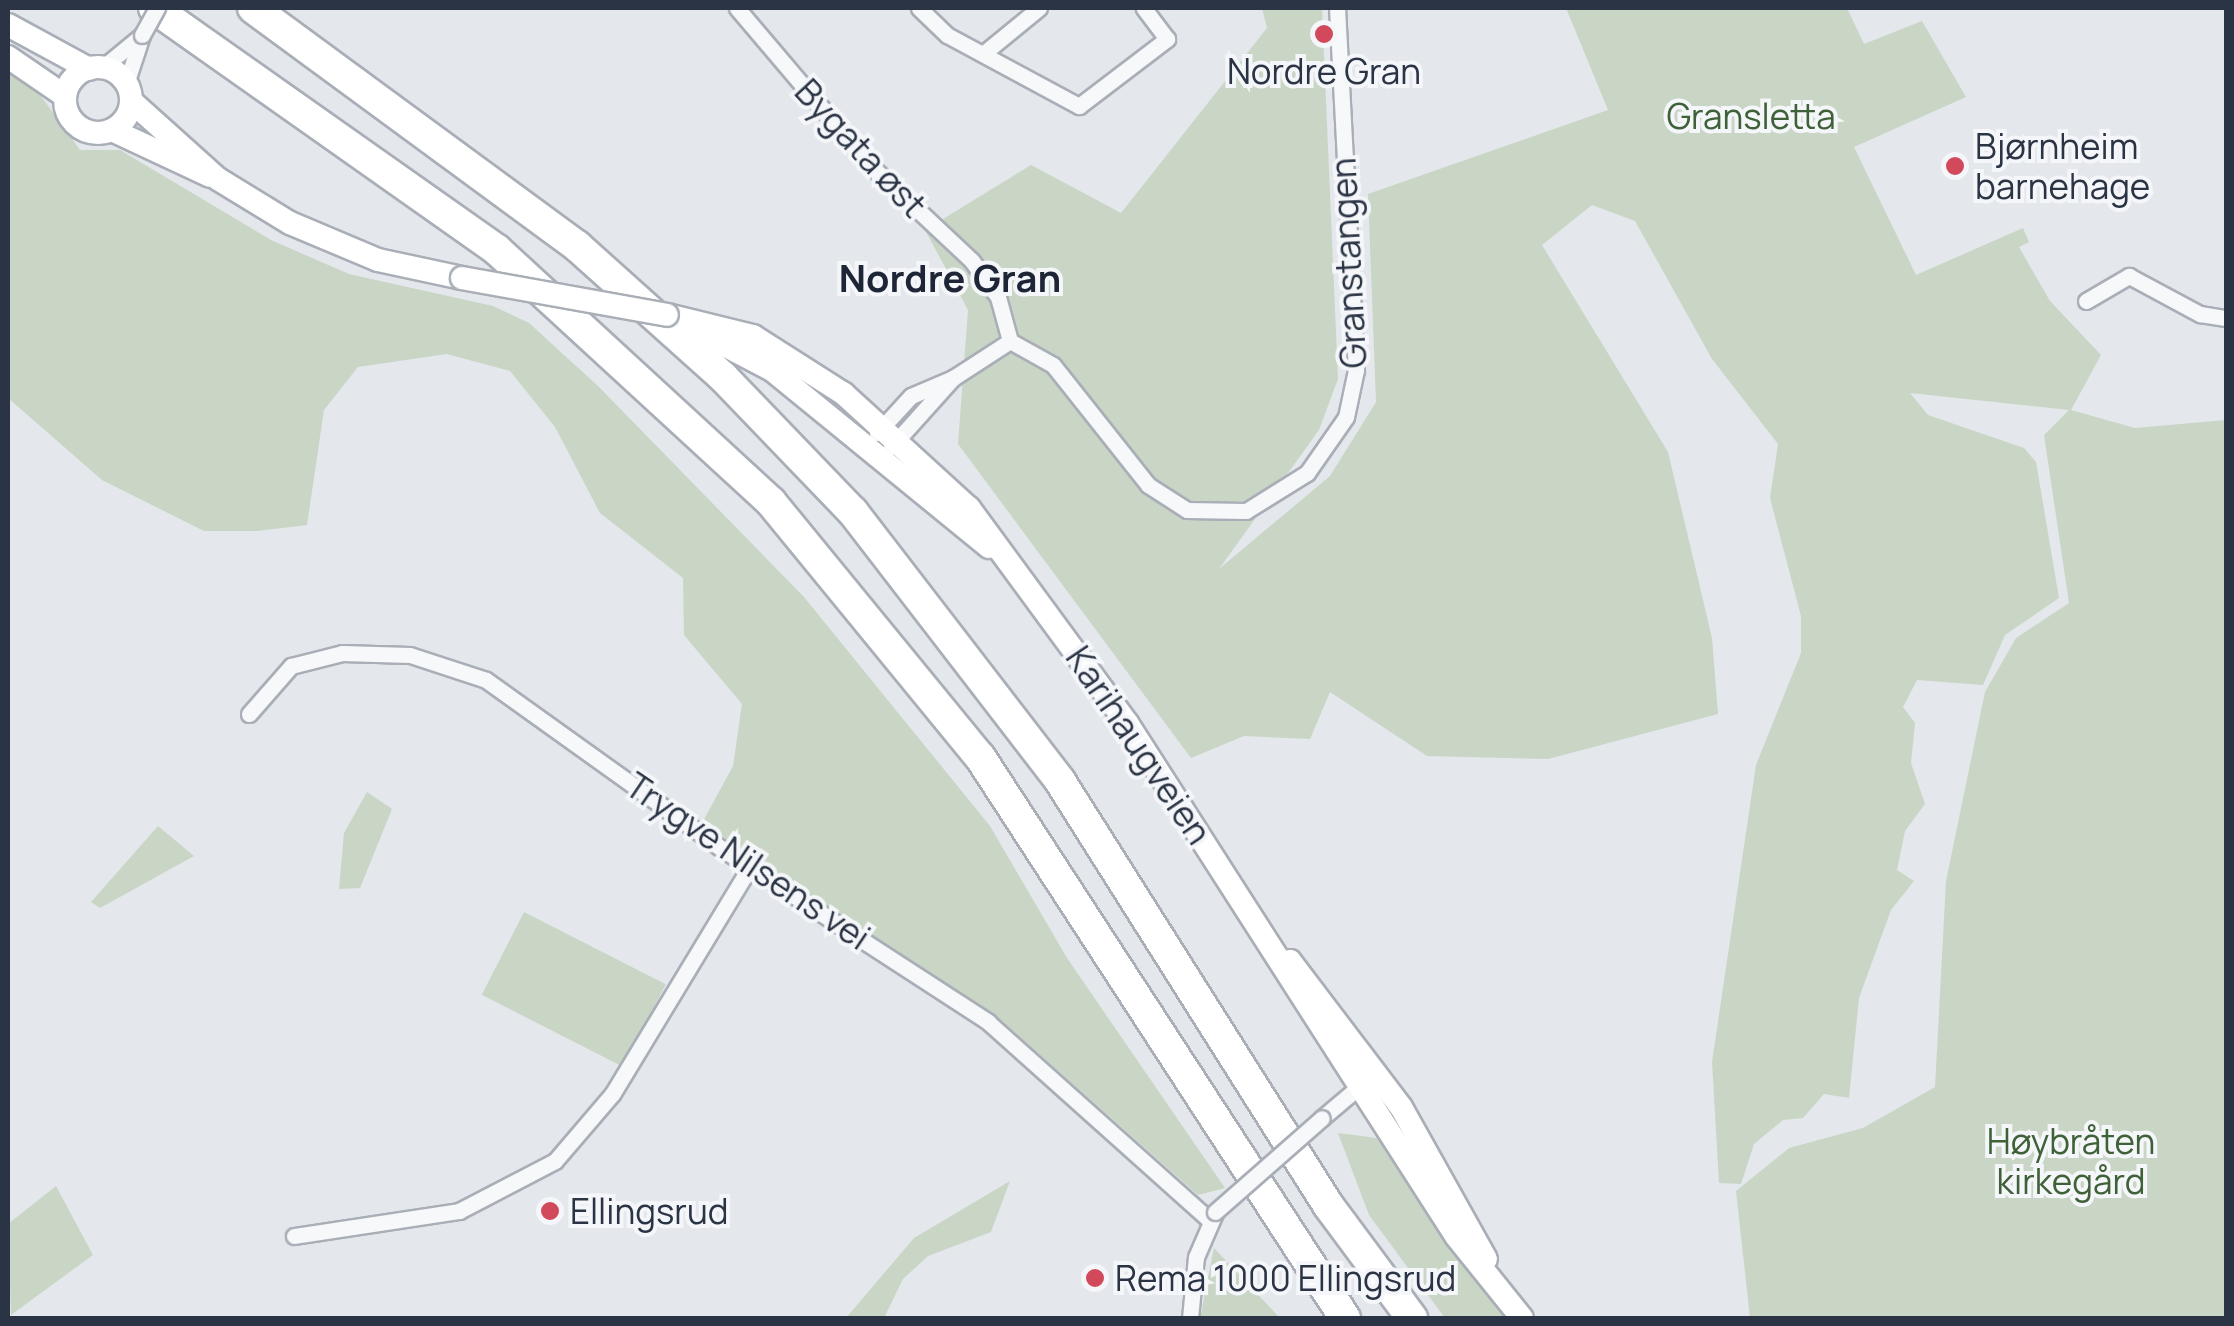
<!DOCTYPE html>
<meta charset="utf-8">
<style>
body{margin:0}
#map{position:relative;width:2234px;height:1326px;overflow:hidden;background:#e4e7ec;font-family:Manrope,sans-serif}
div>[style]{position:absolute}
.green>*{inset:0;background:#c9d6c5;transform-origin:0 0}
.roads{filter:drop-shadow(2px 0 #a9aeb7) drop-shadow(-2px 0 #a9aeb7) drop-shadow(0 2px #a9aeb7) drop-shadow(0 -2px #a9aeb7)}
.street>*{height:15px;margin:-7.5px;padding:0 7.5px;transform-origin:7.5px;border-radius:7.5px;background:#f7f8fa}
.secondary>*{height:22px;margin:-11px;padding:0 11px;transform-origin:11px;border-radius:11px;background:#fff}
.secondary>.ring{margin:-11px;padding:0;box-sizing:content-box;background:none;border:22px solid #fff;border-radius:50%}
.highway>*{height:30px;margin:-15px;padding:0 15px;transform-origin:15px;border-radius:15px;background:#fff}
.bridges{filter:drop-shadow(2px 0 #a9aeb7) drop-shadow(-2px 0 #a9aeb7) drop-shadow(0 2px #a9aeb7) drop-shadow(0 -2px #a9aeb7)}
.street-bridge>*{height:15px;margin:-7.5px;padding:0 7.5px;transform-origin:7.5px;border-radius:7.5px;background:#f7f8fa}
.secondary-bridge>*{height:22px;margin:-11px;padding:0 11px;transform-origin:11px;border-radius:11px;background:#fff}
.dots>*{width:28px;height:28px;translate:-50% -50%;box-sizing:border-box;border:5px solid #f4f6f9;border-radius:50%}
span{translate:-50% -50%;white-space:nowrap;text-align:center;line-height:1.15;-webkit-text-stroke:8px #f4f6f9;paint-order:stroke}
.poi-label{font-size:35px;color:#2b3445}
.left{translate:0 -50%;text-align:left}
.park-label{font-size:35px;color:#3f6138}
.street-label{font-size:35px;color:#2b3445}
.neighbourhood-label{font-size:38px;color:#1d2536;font-weight:700}
.frame{position:absolute;inset:0;border:10px solid #2b3445;pointer-events:none}
</style>
<div id="map">
<div class="green">
<i style="clip-path:polygon(1262px 8px,1322px 8px,1338px 379px,1319px 430px,1219px 569px,1330px 476px,1376px 402px,1368px 194px,1608px 110px,1566px 8px,1847px 8px,1864px 44px,1922px 21px,1966px 97px,1854px 147px,1916px 275px,2023px 228px,2029px 242px,2019px 247px,2050px 301px,2101px 355px,2071px 410px,2135px 428px,2226px 420px,2226px 1318px,1750px 1318px,1736px 1191px,1789px 1148px,1863px 1128px,1935px 1087px,1946px 881px,1985px 692px,2016px 638px,2069px 603px,2044px 435px,2069px 410px,1910px 393px,1928px 415px,2024px 448px,2036px 462px,2059px 598px,2005px 635px,1983px 685px,1917px 680px,1903px 707px,1915px 723px,1911px 763px,1925px 804px,1905px 831px,1897px 870px,1914px 881px,1891px 910px,1859px 998px,1849px 1098px,1824px 1094px,1803px 1118px,1783px 1120px,1754px 1144px,1741px 1184px,1719px 1183px,1712px 1062px,1756px 765px,1801px 653px,1801px 616px,1770px 498px,1778px 444px,1712px 359px,1635px 221px,1592px 205px,1542px 245px,1668px 452px,1712px 638px,1718px 714px,1548px 759px,1427px 756px,1330px 692px,1310px 739px,1244px 736px,1191px 758px,958px 444px,968px 310px,925px 230px,1031px 165px,1121px 213px,1267px 28px)"></i>
<i style="clip-path:polygon(8px 71px,38px 92px,80px 150px,120px 150px,271px 240px,349px 274px,493px 306px,529px 323px,598px 386px,804px 597px,990px 826px,1067px 958px,1225px 1188px,1198px 1195px,1002px 1021px,702px 823px,733px 766px,742px 704px,684px 635px,683px 578px,600px 513px,555px 427px,510px 371px,447px 354px,358px 367px,324px 410px,307px 525px,257px 531px,204px 531px,102px 480px,8px 398px)"></i>
<i style="clip-path:polygon(367px 792px,392px 809px,360px 888px,339px 889px,344px 833px)"></i>
<i style="clip-path:polygon(158px 826px,194px 856px,100px 908px,91px 902px)"></i>
<i style="left:524px;top:912px;width:159px;height:93px;rotate:27deg"></i>
<i style="clip-path:polygon(1338px 1133px,1377px 1138px,1408px 1168px,1508px 1318px,1445px 1318px,1369px 1215px)"></i>
<i style="clip-path:polygon(1010px 1181px,991px 1232px,928px 1256px,903px 1279px,884px 1318px,846px 1318px,914px 1238px)"></i>
<i style="clip-path:polygon(56px 1186px,93px 1255px,11px 1315px,8px 1224px)"></i>
<i style="clip-path:polygon(1214px 1248px,1280px 1318px,1200px 1318px)"></i>
</div>
<div class="roads">
<div class="street">
<i style="left:737px;top:8px;width:209px;rotate:49.7deg"></i>
<i style="left:872px;top:167px;width:137px;rotate:43.2deg"></i>
<i style="left:972px;top:261px;width:44px;rotate:54.2deg"></i>
<i style="left:998px;top:297px;width:46px;rotate:74.7deg"></i>
<i style="left:919px;top:8px;width:39px;rotate:44deg"></i>
<i style="left:947px;top:35px;width:150px;rotate:28.3deg"></i>
<i style="left:1079px;top:106px;width:111px;rotate:-37.3deg"></i>
<i style="left:1167px;top:39px;width:39px;rotate:-127deg"></i>
<i style="left:984px;top:53px;width:71px;rotate:-39.3deg"></i>
<i style="left:102px;top:68px;width:52px;rotate:-39.5deg"></i>
<i style="left:126px;top:84px;width:52px;rotate:-71.9deg"></i>
<i style="left:2086px;top:301px;width:50px;rotate:-30.2deg"></i>
<i style="left:2129px;top:276px;width:81px;rotate:28.2deg"></i>
<i style="left:2200px;top:314px;width:26px;rotate:9deg"></i>
<i style="left:877px;top:433px;width:50px;rotate:-47.4deg"></i>
<i style="left:911px;top:396px;width:46px;rotate:-23.2deg"></i>
<i style="left:891px;top:447px;width:93px;rotate:-48.1deg"></i>
<i style="left:953px;top:378px;width:68px;rotate:-33deg"></i>
<i style="left:1010px;top:341px;width:49px;rotate:29.2deg"></i>
<i style="left:1053px;top:365px;width:153px;rotate:51.6deg"></i>
<i style="left:1148px;top:485px;width:46px;rotate:32.7deg"></i>
<i style="left:1187px;top:510px;width:59px;rotate:1deg"></i>
<i style="left:1246px;top:511px;width:72px;rotate:-31.9deg"></i>
<i style="left:1307px;top:473px;width:68px;rotate:-55.1deg"></i>
<i style="left:1346px;top:417px;width:48px;rotate:-78deg"></i>
<i style="left:1356px;top:370px;width:362px;rotate:-93deg"></i>
<i style="left:249px;top:714px;width:64px;rotate:-48.8deg"></i>
<i style="left:291px;top:666px;width:53px;rotate:-14.3deg"></i>
<i style="left:342px;top:653px;width:68px;rotate:1.7deg"></i>
<i style="left:410px;top:655px;width:80px;rotate:18.2deg"></i>
<i style="left:486px;top:680px;width:287px;rotate:35.6deg"></i>
<i style="left:719px;top:847px;width:321px;rotate:33deg"></i>
<i style="left:988px;top:1022px;width:295px;rotate:41.8deg"></i>
<i style="left:1322px;top:1118px;width:59px;rotate:-40.2deg"></i>
<i style="left:294px;top:1236px;width:167px;rotate:-8.6deg"></i>
<i style="left:459px;top:1211px;width:108px;rotate:-27.5deg"></i>
<i style="left:555px;top:1161px;width:89px;rotate:-49.5deg"></i>
<i style="left:613px;top:1093px;width:263px;rotate:-58.8deg"></i>
<i style="left:1190px;top:1318px;width:61px;rotate:-84.4deg"></i>
<i style="left:1196px;top:1257px;width:48px;rotate:-66.6deg"></i>
</div>
<div class="secondary">
<i style="left:8px;top:25px;width:92px;rotate:28.5deg"></i>
<i style="left:8px;top:57px;width:69px;rotate:34.4deg"></i>
<i class="ring" style="left:65px;top:67px;width:44px;height:44px"></i>
<i style="left:131px;top:101px;width:117px;rotate:41.9deg"></i>
<i style="left:218px;top:179px;width:84px;rotate:31.4deg"></i>
<i style="left:290px;top:223px;width:95px;rotate:22.8deg"></i>
<i style="left:378px;top:260px;width:86px;rotate:12.1deg"></i>
<i style="left:112px;top:130px;width:108px;rotate:25.1deg"></i>
<i style="left:667px;top:315px;width:89px;rotate:13.7deg"></i>
<i style="left:753px;top:336px;width:108px;rotate:32.5deg"></i>
<i style="left:844px;top:394px;width:169px;rotate:42.4deg"></i>
<i style="left:969px;top:508px;width:267px;rotate:53.7deg"></i>
<i style="left:1127px;top:723px;width:609px;rotate:57.33deg"></i>
<i style="left:1456px;top:1236px;width:105px;rotate:51.2deg"></i>
<i style="left:682px;top:323px;width:102px;rotate:27.6deg"></i>
<i style="left:772px;top:370px;width:280px;rotate:39.2deg"></i>
<i style="left:1290px;top:961px;width:183px;rotate:52.8deg"></i>
<i style="left:1401px;top:1107px;width:174px;rotate:60.8deg"></i>
</div>
<div class="highway">
<i style="left:154px;top:8px;width:420px;rotate:35.2deg"></i>
<i style="left:497px;top:250px;width:372px;rotate:42.6deg"></i>
<i style="left:771px;top:502px;width:330px;rotate:50.7deg"></i>
<i style="left:980px;top:757px;width:669px;rotate:56.95deg"></i>
<i style="left:253px;top:8px;width:402px;rotate:36.3deg"></i>
<i style="left:577px;top:246px;width:196px;rotate:41.9deg"></i>
<i style="left:723px;top:377px;width:187px;rotate:46.1deg"></i>
<i style="left:853px;top:512px;width:339px;rotate:52.4deg"></i>
<i style="left:1060px;top:781px;width:502px;rotate:57.7deg"></i>
<i style="left:1328px;top:1205px;width:141px;rotate:53.4deg"></i>
</div>
</div>
<div class="bridges">
<div class="street-bridge">
<i style="left:142px;top:35px;width:31px;rotate:-61deg"></i>
<i style="left:1215px;top:1212px;width:142px;rotate:-41.3deg"></i>
</div>
<div class="secondary-bridge">
<i style="left:462px;top:278px;width:208px;rotate:10.2deg"></i>
</div>
</div>
<div class="dots">
<i style="left:1324px;top:34px;background:#d1495b"></i>
<i style="left:1955px;top:166px;background:#d1495b"></i>
<i style="left:550px;top:1211px;background:#d1495b"></i>
<i style="left:1095px;top:1278px;background:#d1495b"></i>
</div>
<div class="poi-label">
<span style="left:1324px;top:71px">Nordre Gran</span>
<span class="left" style="left:1975px;top:166px">Bjørnheim<br>barnehage</span>
<span class="left" style="left:570px;top:1211px">Ellingsrud</span>
<span class="left" style="left:1115px;top:1278px">Rema 1000 Ellingsrud</span>
</div>
<div class="park-label">
<span style="left:1751px;top:116px">Gransletta</span>
<span style="left:2071px;top:1161px">Høybråten<br>kirkegård</span>
</div>
<div class="street-label">
<span style="left:861px;top:148px;rotate:47deg">Bygata øst</span>
<span style="left:1348px;top:263px;rotate:-93deg">Granstangen</span>
<span style="left:1139px;top:745px;rotate:56deg">Karihaugveien</span>
<span style="left:748px;top:861px;rotate:34deg">Trygve Nilsens vei</span>
</div>
<div class="neighbourhood-label">
<span style="left:950px;top:278px">Nordre Gran</span>
</div>
<div class="frame"></div>
</div>
